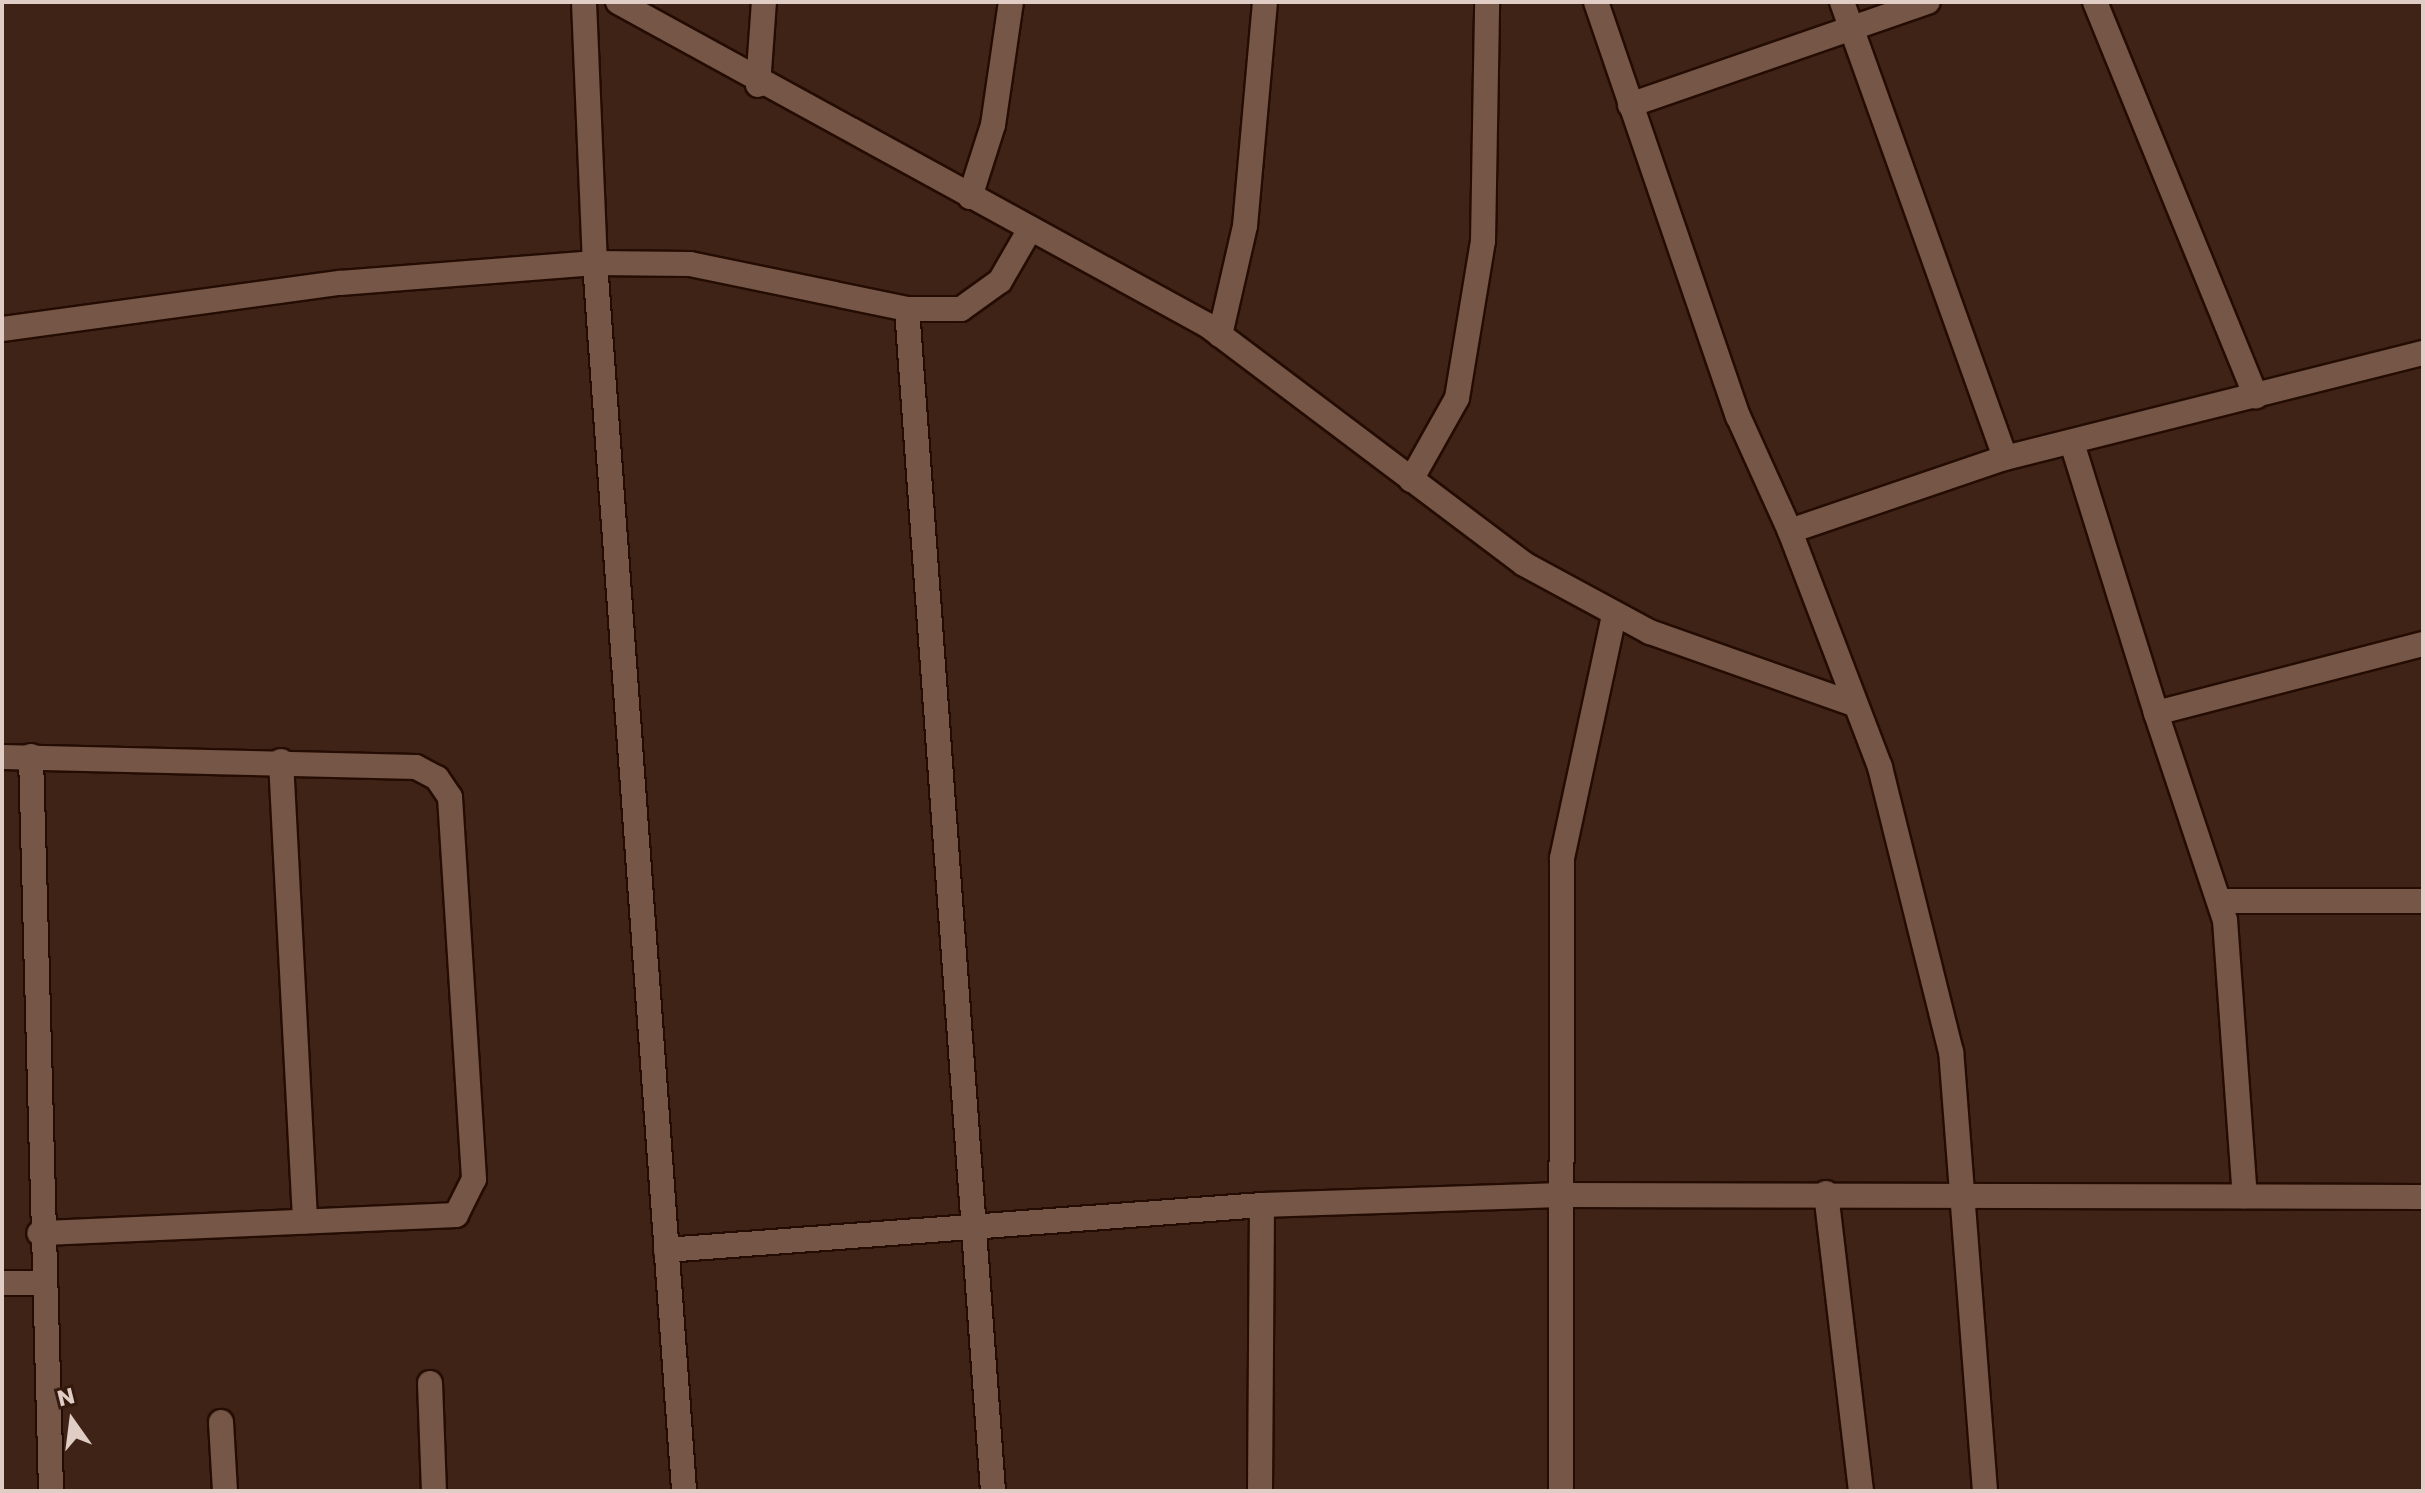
<!DOCTYPE html>
<style>
body{margin:0}
#map{position:relative;width:2425px;height:1493px;overflow:hidden;background:#3f2317;font-family:Poppins,sans-serif}
div>[style]{position:absolute}
.roads{filter:drop-shadow(2px 0 #240c02) drop-shadow(-2px 0 #240c02) drop-shadow(0 2px #240c02) drop-shadow(0 -2px #240c02)}
.lane>*{height:24px;margin:-12px;padding:0 12px;transform-origin:12px;border-radius:12px;background:#755647}
.street>*{height:24px;margin:-12px;padding:0 12px;transform-origin:12px;border-radius:12px;background:#755647}
span{translate:-50% -50%;white-space:nowrap;text-align:center;line-height:1.15;-webkit-text-stroke:8px #341a0d;paint-order:stroke}
.frame{position:absolute;inset:0;border:4px solid #e0cdc5;pointer-events:none}
.north{position:absolute;left:32px;top:1381px;width:80px;height:80px;-webkit-text-stroke:6px #341a0d;paint-order:stroke;rotate:346deg;font-size:22px;font-weight:700;line-height:32px;text-align:center;color:#e0cdc5}
.north::after{content:'';display:block;margin:auto;width:28px;height:36px;background:#e0cdc5;clip-path:polygon(50% 0,100% 100%,50% 72%,0 100%)}
</style>
<div id="map">
<div class="roads">
<div class="lane">
<i style="left:31px;top:756px;width:735px;rotate:88.44deg"></i>
<i style="left:2px;top:757px;width:414px;rotate:1.4deg"></i>
<i style="left:416px;top:767px;width:24px;rotate:28deg"></i>
<i style="left:437px;top:778px;width:23px;rotate:56deg"></i>
<i style="left:450px;top:797px;width:383px;rotate:86.4deg"></i>
<i style="left:474px;top:1179px;width:40px;rotate:116.6deg"></i>
<i style="left:456px;top:1215px;width:417px;rotate:177.5deg"></i>
<i style="left:281px;top:761px;width:461px;rotate:87deg"></i>
<i style="left:2px;top:1283px;width:40px"></i>
</div>
<div class="street">
<i style="left:584px;top:2px;width:261px;rotate:87.6deg"></i>
<i style="left:595px;top:263px;width:1231px;rotate:85.85deg"></i>
<i style="left:618px;top:2px;width:672px;rotate:28.74deg"></i>
<i style="left:1207px;top:325px;width:397px;rotate:37deg"></i>
<i style="left:1524px;top:564px;width:143px;rotate:28.4deg"></i>
<i style="left:1650px;top:632px;width:215px;rotate:19.5deg"></i>
<i style="left:1596px;top:2px;width:438px;rotate:71.1deg"></i>
<i style="left:1738px;top:416px;width:126px;rotate:65.7deg"></i>
<i style="left:1842px;top:2px;width:484px;rotate:70.3deg"></i>
<i style="left:2095px;top:2px;width:426px;rotate:67.8deg"></i>
<i style="left:758px;top:85px;width:83px;rotate:-85.9deg"></i>
<i style="left:1630px;top:105px;width:315px;rotate:-19.1deg"></i>
<i style="left:970px;top:197px;width:76px;rotate:-72.3deg"></i>
<i style="left:993px;top:125px;width:124px;rotate:-81.7deg"></i>
<i style="left:907px;top:309px;width:1185px;rotate:85.84deg"></i>
<i style="left:2px;top:329px;width:341px;rotate:-7.8deg"></i>
<i style="left:340px;top:283px;width:256px;rotate:-4.5deg"></i>
<i style="left:595px;top:263px;width:95px;rotate:0.6deg"></i>
<i style="left:690px;top:264px;width:222px;rotate:11.7deg"></i>
<i style="left:907px;top:309px;width:54px"></i>
<i style="left:961px;top:309px;width:48px;rotate:-35.7deg"></i>
<i style="left:1000px;top:281px;width:60px;rotate:-60deg"></i>
<i style="left:1220px;top:335px;width:112px;rotate:-77.1deg"></i>
<i style="left:1245px;top:226px;width:225px;rotate:-84.9deg"></i>
<i style="left:2072px;top:443px;width:283px;rotate:72.7deg"></i>
<i style="left:2156px;top:713px;width:276px;rotate:-14.5deg"></i>
<i style="left:1411px;top:480px;width:94px;rotate:-60.7deg"></i>
<i style="left:1457px;top:398px;width:159px;rotate:-80.6deg"></i>
<i style="left:1483px;top:241px;width:239px;rotate:-89deg"></i>
<i style="left:2156px;top:713px;width:218px;rotate:71.6deg"></i>
<i style="left:2225px;top:920px;width:277px;rotate:85.9deg"></i>
<i style="left:2221px;top:901px;width:202px"></i>
<i style="left:1826px;top:1193px;width:300px;rotate:83.3deg"></i>
<i style="left:666px;top:1250px;width:598px;rotate:-4.32deg"></i>
<i style="left:1262px;top:1205px;width:299px;rotate:-1.9deg"></i>
<i style="left:1561px;top:1195px;width:862px;rotate:0.13deg"></i>
<i style="left:430px;top:1383px;width:108px;rotate:87.9deg"></i>
<i style="left:221px;top:1422px;width:69px;rotate:86.7deg"></i>
<i style="left:1260px;top:1491px;width:286px;rotate:-89.6deg"></i>
<i style="left:1561px;top:1491px;width:633px;rotate:-89.91deg"></i>
<i style="left:1562px;top:858px;width:249px;rotate:-77.9deg"></i>
<i style="left:1985px;top:1491px;width:440px;rotate:-94.4deg"></i>
<i style="left:1951px;top:1052px;width:294px;rotate:-104deg"></i>
<i style="left:1880px;top:767px;width:253px;rotate:-110.9deg"></i>
<i style="left:1790px;top:531px;width:227px;rotate:-18.8deg"></i>
<i style="left:2005px;top:458px;width:431px;rotate:-14.1deg"></i>
</div>
</div>
<div class="frame"></div>
<div class="north">N</div>
</div>
